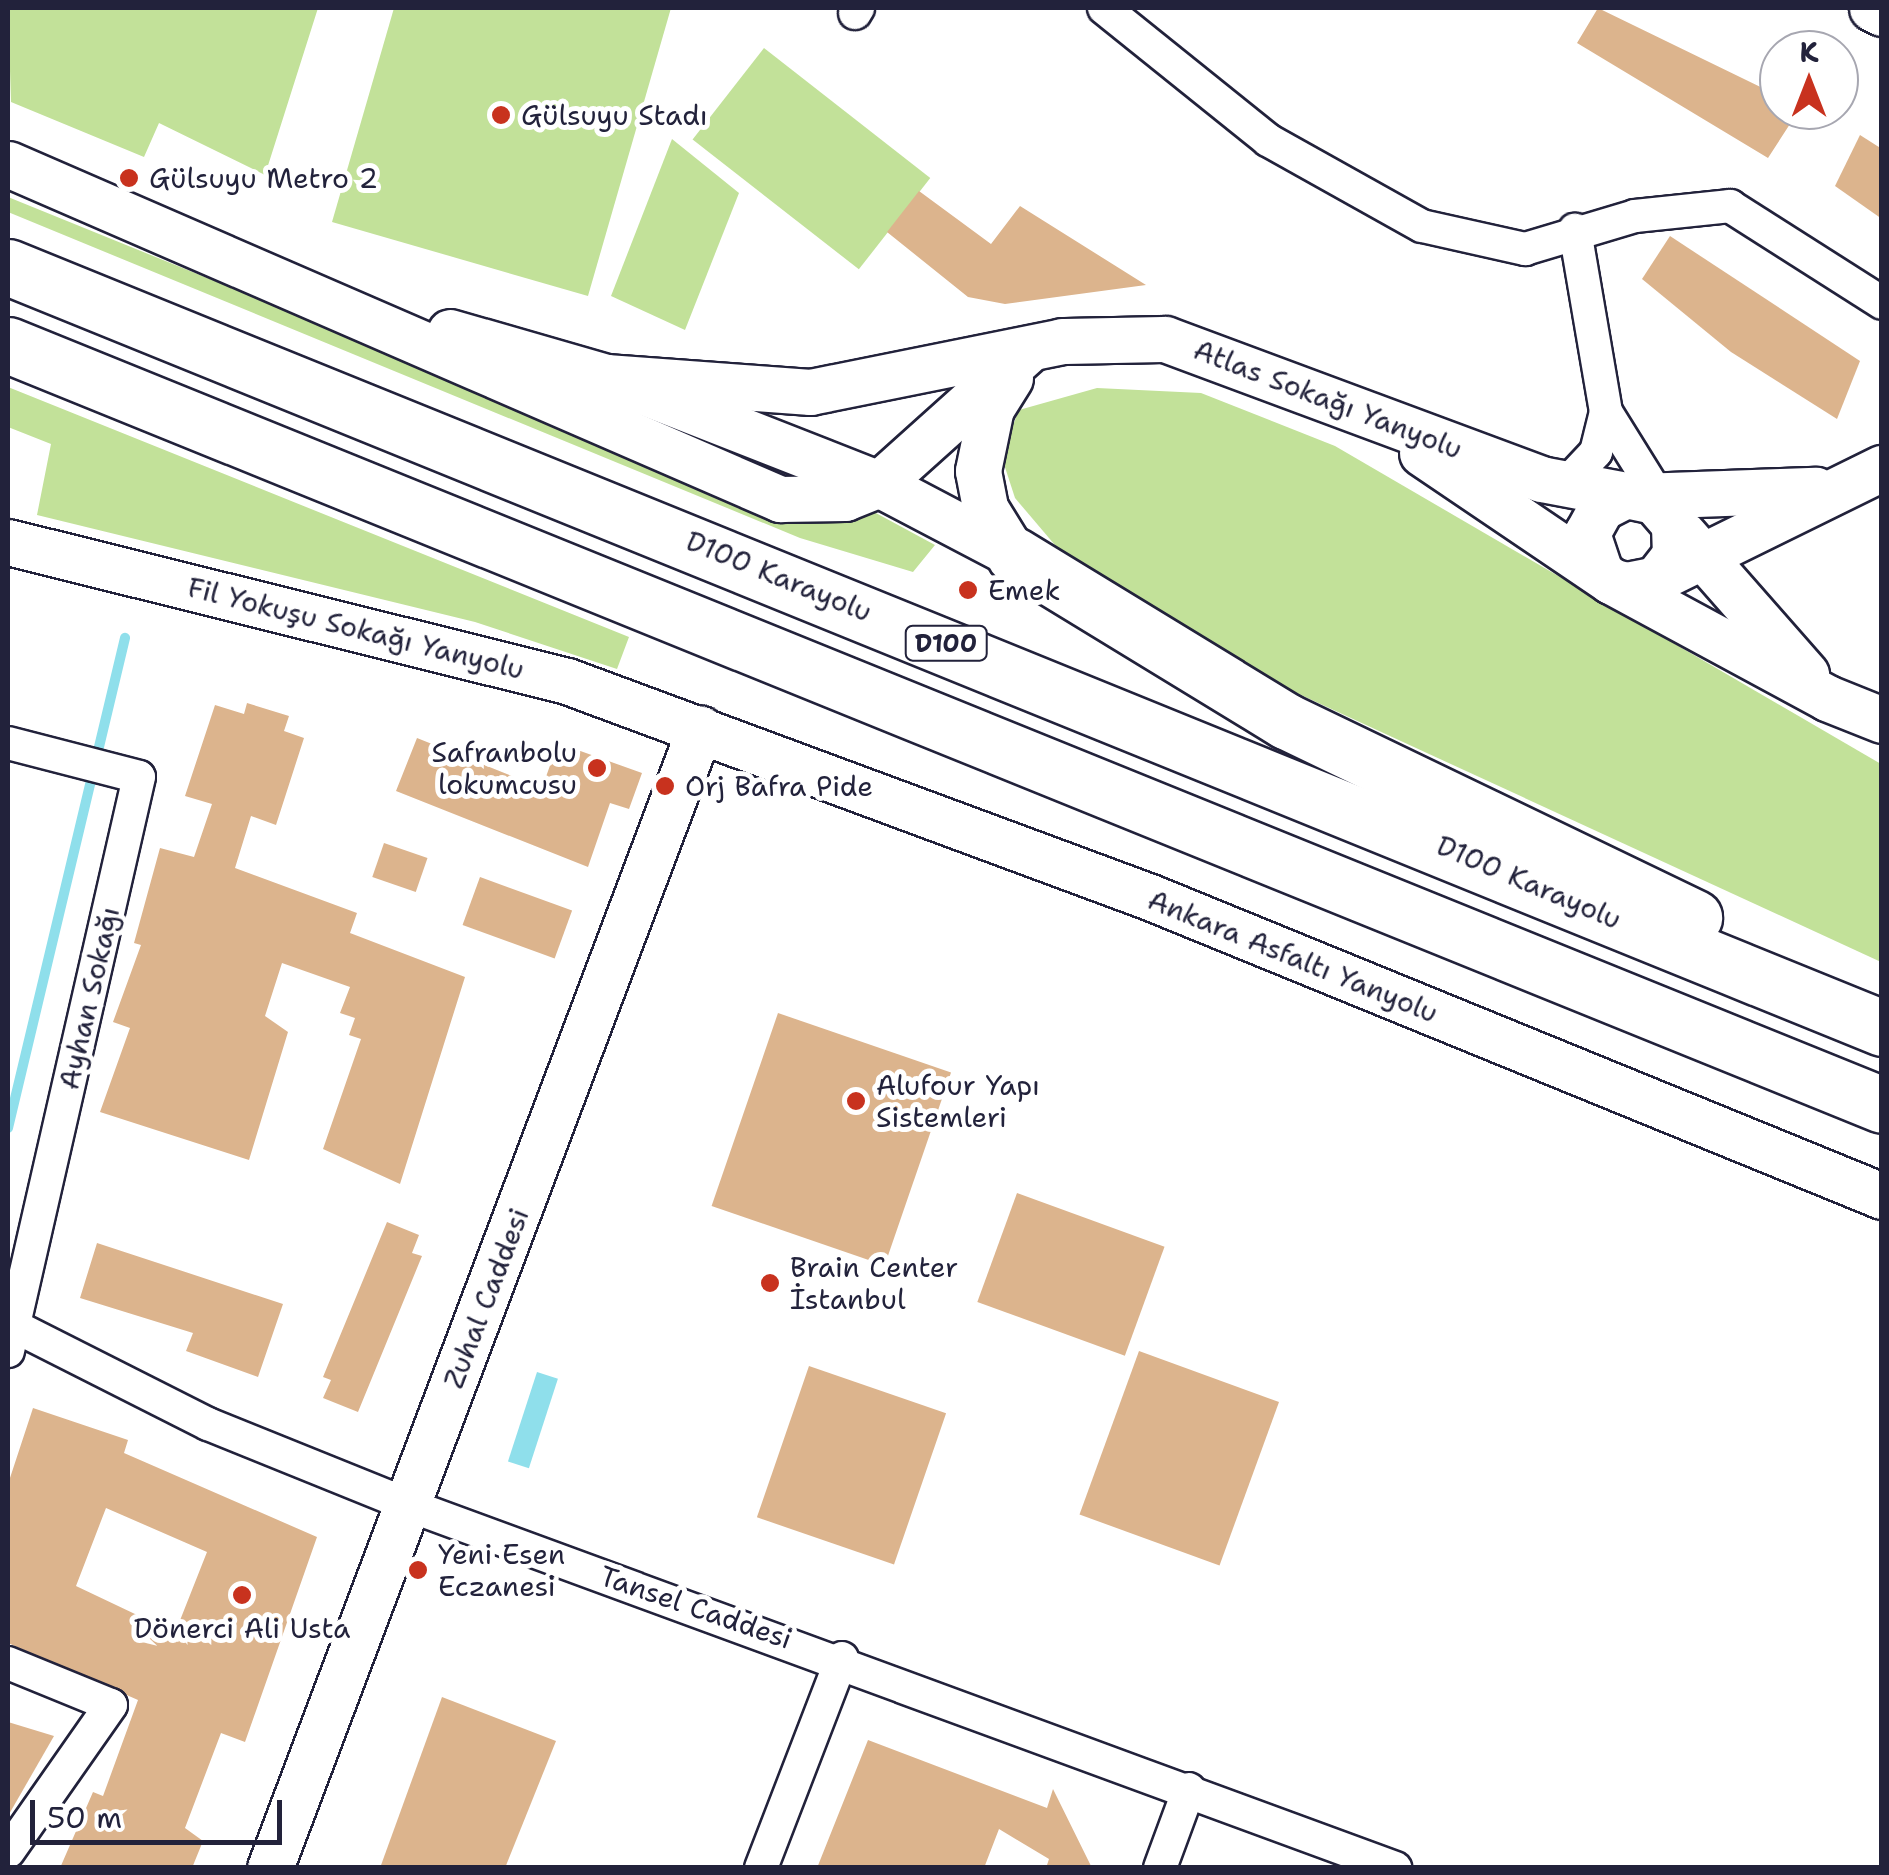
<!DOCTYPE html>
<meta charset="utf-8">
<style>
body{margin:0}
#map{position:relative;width:1889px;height:1875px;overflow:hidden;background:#fff;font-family:"Shantell Sans",sans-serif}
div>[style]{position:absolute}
.green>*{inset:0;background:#c2e199;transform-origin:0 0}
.water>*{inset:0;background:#8fdfeb;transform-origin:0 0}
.stream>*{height:10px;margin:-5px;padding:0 5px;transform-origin:5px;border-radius:5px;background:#8fdfeb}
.building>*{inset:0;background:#dcb48d;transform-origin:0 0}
.roads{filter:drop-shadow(2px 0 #22223b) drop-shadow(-2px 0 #22223b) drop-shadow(0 2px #22223b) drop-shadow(0 -2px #22223b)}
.street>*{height:32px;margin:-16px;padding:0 16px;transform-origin:16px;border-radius:16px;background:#fff}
.secondary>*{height:45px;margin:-22.5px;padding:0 22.5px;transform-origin:22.5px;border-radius:22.5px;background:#fff}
.highway>*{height:55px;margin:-27.5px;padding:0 27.5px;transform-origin:27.5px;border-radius:27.5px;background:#fff}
.dots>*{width:28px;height:28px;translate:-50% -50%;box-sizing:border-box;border:5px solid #fff;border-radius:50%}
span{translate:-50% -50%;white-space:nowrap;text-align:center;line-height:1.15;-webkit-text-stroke:10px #fff;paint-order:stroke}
.shield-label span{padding:2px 8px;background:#fff;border:2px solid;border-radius:8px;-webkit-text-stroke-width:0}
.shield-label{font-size:25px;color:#22223b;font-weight:700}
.poi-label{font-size:28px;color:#22223b}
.left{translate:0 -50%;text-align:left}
.right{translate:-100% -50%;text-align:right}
.street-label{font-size:28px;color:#22223b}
.frame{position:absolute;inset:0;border:10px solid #22223b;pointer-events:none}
.north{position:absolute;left:1759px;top:30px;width:100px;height:100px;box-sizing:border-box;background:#fff;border:2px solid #a7a7b1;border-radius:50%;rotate:0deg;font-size:28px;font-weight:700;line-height:40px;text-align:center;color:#22223b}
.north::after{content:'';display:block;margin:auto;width:35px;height:45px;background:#c8321e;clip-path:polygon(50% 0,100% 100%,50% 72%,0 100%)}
.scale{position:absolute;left:30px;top:1800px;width:252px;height:45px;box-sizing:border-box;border:5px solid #22223b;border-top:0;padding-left:12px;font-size:30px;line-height:35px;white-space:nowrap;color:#22223b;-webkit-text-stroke:8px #fff;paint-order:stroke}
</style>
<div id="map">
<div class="green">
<i style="clip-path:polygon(8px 8px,318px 8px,265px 175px,159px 123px,144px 157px,11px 102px)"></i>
<i style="clip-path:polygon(394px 8px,671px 8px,588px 296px,332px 222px)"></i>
<i style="left:764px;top:48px;width:211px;height:116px;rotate:38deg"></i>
<i style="clip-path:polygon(672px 139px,739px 193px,685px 330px,611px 296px)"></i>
<i style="clip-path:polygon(8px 197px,788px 514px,874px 512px,935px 545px,913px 572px,800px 538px,8px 212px)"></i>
<i style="clip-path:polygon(8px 387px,629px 637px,617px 669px,475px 622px,37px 515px,51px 444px,8px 427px)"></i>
<i style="clip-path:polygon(1097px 388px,1201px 393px,1335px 446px,1881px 764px,1881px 962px,1227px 661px,1077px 571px,1015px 498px,1001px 455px,1019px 410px)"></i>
</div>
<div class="water">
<i style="left:537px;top:1372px;width:22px;height:94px;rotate:18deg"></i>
</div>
<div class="stream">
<i style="left:8px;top:1128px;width:504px;rotate:-76.57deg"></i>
</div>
<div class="building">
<i style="clip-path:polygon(1598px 8px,1779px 96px,1779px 110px,1799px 110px,1768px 158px,1577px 43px)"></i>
<i style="clip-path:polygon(1860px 135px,1882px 149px,1882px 219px,1835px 186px)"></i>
<i style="clip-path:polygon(919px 191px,991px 244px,1020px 206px,1146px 285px,1005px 304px,968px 297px,887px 232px)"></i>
<i style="clip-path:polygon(1670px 236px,1860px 361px,1837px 419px,1731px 352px,1642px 279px)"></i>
<i style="clip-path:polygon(247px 703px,289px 716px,284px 731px,304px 738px,276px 825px,251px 816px,235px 868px,357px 913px,350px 933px,465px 977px,400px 1184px,323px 1149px,361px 1039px,349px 1035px,355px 1018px,340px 1013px,350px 987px,282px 963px,265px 1016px,288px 1032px,249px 1160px,100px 1112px,130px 1028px,113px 1022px,141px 945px,134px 943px,160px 848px,194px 857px,212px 804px,185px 796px,215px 705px,244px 714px)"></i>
<i style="clip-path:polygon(417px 738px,542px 788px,558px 743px,642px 773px,629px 809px,610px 803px,588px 867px,396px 791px)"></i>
<i style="left:384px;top:843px;width:46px;height:36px;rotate:19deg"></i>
<i style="left:480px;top:877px;width:98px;height:51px;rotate:20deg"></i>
<i style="left:778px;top:1013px;width:183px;height:204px;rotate:19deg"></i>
<i style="left:1017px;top:1193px;width:157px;height:116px;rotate:20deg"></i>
<i style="clip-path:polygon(387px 1222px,419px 1235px,412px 1253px,422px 1256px,358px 1412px,323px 1398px,331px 1380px,323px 1377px)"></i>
<i style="clip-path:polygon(97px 1243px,283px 1304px,258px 1377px,186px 1351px,193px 1333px,80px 1298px)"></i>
<i style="left:1139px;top:1351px;width:149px;height:174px;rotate:20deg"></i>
<i style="left:809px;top:1366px;width:145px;height:160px;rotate:19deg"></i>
<i style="clip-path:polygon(evenodd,33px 1408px,128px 1440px,124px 1453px,317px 1537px,245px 1742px,221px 1733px,185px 1828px,203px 1841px,192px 1868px,60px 1868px,93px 1792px,103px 1796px,138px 1700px,8px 1643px,8px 1484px,33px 1408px,106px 1508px,207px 1552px,175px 1633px,76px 1586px,106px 1508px)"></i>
<i style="clip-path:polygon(442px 1697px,556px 1741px,505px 1868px,380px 1868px)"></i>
<i style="clip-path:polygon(8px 1722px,54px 1736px,8px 1816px)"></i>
<i style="clip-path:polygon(868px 1740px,1047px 1808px,1053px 1789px,1092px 1868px,1046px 1868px,1049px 1859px,999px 1829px,984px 1868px,817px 1868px)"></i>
</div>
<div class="roads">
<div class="street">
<i style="left:1104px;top:8px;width:211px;rotate:38.8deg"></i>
<i style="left:1268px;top:140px;width:176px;rotate:29.2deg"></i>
<i style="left:1422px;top:226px;width:106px;rotate:12.6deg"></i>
<i style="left:1525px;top:249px;width:115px;rotate:-16.7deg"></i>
<i style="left:1635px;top:216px;width:96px;rotate:-6deg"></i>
<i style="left:1730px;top:206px;width:180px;rotate:32.5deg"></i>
<i style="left:855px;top:13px;width:6px;rotate:-59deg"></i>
<i style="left:1606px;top:412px;width:115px;rotate:58.1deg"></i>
<i style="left:1565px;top:485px;width:45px;rotate:-46.8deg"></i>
<i style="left:1596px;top:452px;width:41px;rotate:-76deg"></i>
<i style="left:1606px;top:412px;width:185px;rotate:-99.7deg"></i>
<i style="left:8px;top:743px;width:135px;rotate:14.5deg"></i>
<i style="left:139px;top:777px;width:589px;rotate:102.86deg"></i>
<i style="left:8px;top:1323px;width:224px;rotate:26.8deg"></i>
<i style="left:208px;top:1424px;width:216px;rotate:22deg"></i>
<i style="left:408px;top:1505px;width:1052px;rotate:20.19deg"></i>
<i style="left:8px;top:1663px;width:111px;rotate:22.2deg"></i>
<i style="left:111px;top:1705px;width:179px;rotate:125deg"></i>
<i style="left:761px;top:1868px;width:225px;rotate:-68.9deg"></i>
<i style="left:1160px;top:1868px;width:84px;rotate:-69.8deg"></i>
</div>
<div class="secondary">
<i style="left:1872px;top:8px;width:11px;rotate:27deg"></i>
<i style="left:8px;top:164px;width:842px;rotate:23.46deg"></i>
<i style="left:780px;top:499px;width:65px;rotate:-0.9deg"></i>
<i style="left:845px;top:498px;width:37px;rotate:-22deg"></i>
<i style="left:879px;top:484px;width:199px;rotate:-41.9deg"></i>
<i style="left:450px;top:332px;width:162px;rotate:16.1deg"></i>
<i style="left:606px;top:377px;width:293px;rotate:21.4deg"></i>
<i style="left:879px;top:484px;width:153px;rotate:27.7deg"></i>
<i style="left:606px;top:377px;width:205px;rotate:4.2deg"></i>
<i style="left:810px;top:392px;width:257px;rotate:-11.4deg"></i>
<i style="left:1062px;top:341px;width:103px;rotate:-1.1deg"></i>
<i style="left:1165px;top:339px;width:401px;rotate:20.4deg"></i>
<i style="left:1541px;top:479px;width:86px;rotate:10.7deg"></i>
<i style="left:1010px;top:378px;width:36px;rotate:122deg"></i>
<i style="left:991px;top:408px;width:64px;rotate:101.7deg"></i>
<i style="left:978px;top:471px;width:38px;rotate:79deg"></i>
<i style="left:985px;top:508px;width:55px;rotate:58.3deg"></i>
<i style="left:1422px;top:453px;width:228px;rotate:34.1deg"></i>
<i style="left:1611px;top:581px;width:16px;rotate:15deg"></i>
<i style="left:1626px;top:585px;width:31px;rotate:-11deg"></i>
<i style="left:1656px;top:579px;width:31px;rotate:-52deg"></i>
<i style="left:1675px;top:555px;width:31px;rotate:-92deg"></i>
<i style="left:1674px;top:524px;width:30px;rotate:-131deg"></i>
<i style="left:1654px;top:501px;width:29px;rotate:-168deg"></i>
<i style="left:1626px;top:495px;width:28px;rotate:153deg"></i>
<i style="left:1601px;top:508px;width:29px;rotate:119deg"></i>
<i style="left:1587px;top:533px;width:41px;rotate:71.6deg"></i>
<i style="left:1600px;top:572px;width:14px;rotate:39deg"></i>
<i style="left:1611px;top:581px;width:246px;rotate:28.4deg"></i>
<i style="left:1827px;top:698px;width:59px;rotate:21.8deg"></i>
<i style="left:1640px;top:496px;width:176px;rotate:-2deg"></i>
<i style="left:1684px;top:535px;width:185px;rotate:48.7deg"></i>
<i style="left:8px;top:542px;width:576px;rotate:13.96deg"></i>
<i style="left:567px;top:681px;width:622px;rotate:20.33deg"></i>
<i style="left:1150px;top:897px;width:791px;rotate:22.22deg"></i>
<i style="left:1656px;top:579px;width:252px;rotate:-26.2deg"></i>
<i style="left:270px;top:1868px;width:1218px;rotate:-69.33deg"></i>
</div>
<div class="highway">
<i style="left:8px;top:267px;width:2023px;rotate:22.1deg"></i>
<i style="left:8px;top:345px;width:2022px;rotate:22.07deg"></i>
<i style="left:1014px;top:555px;width:319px;rotate:31.4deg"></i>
<i style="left:1286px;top:721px;width:453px;rotate:25.7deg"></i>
</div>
</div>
<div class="dots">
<i style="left:501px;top:115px;background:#c8321e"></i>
<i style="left:129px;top:178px;background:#c8321e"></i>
<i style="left:968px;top:590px;background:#c8321e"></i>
<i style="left:597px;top:768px;background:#c8321e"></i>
<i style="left:665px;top:786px;background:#c8321e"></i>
<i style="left:856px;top:1101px;background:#c8321e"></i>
<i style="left:770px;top:1283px;background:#c8321e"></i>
<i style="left:418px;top:1570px;background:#c8321e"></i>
<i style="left:242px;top:1595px;background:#c8321e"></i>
</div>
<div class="shield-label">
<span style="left:946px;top:643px">D100</span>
</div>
<div class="poi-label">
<span class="left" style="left:521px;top:115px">Gülsuyu Stadı</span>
<span class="left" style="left:149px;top:178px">Gülsuyu Metro 2</span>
<span class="left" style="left:988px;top:590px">Emek</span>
<span class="right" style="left:577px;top:768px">Safranbolu<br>lokumcusu</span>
<span class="left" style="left:685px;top:786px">Orj Bafra Pide</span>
<span class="left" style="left:876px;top:1101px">Alufour Yapı<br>Sistemleri</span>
<span class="left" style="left:790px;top:1283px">Brain Center<br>İstanbul</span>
<span class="left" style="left:438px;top:1570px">Yeni Esen<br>Eczanesi</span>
<span style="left:242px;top:1628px">Dönerci Ali Usta</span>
</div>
<div class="street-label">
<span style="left:1328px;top:399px;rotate:21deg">Atlas Sokağı Yanyolu</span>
<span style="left:779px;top:576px;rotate:22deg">D100 Karayolu</span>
<span style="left:356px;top:628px;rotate:14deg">Fil Yokuşu Sokağı Yanyolu</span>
<span style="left:1529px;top:882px;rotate:23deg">D100 Karayolu</span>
<span style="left:1293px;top:956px;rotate:22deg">Ankara Asfaltı Yanyolu</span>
<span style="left:89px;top:998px;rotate:-77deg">Ayhan Sokağı</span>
<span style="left:486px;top:1298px;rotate:-69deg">Zuhal Caddesi</span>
<span style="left:696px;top:1607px;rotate:19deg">Tansel Caddesi</span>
</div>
<div class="frame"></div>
<div class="north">K</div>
<div class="scale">50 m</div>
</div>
